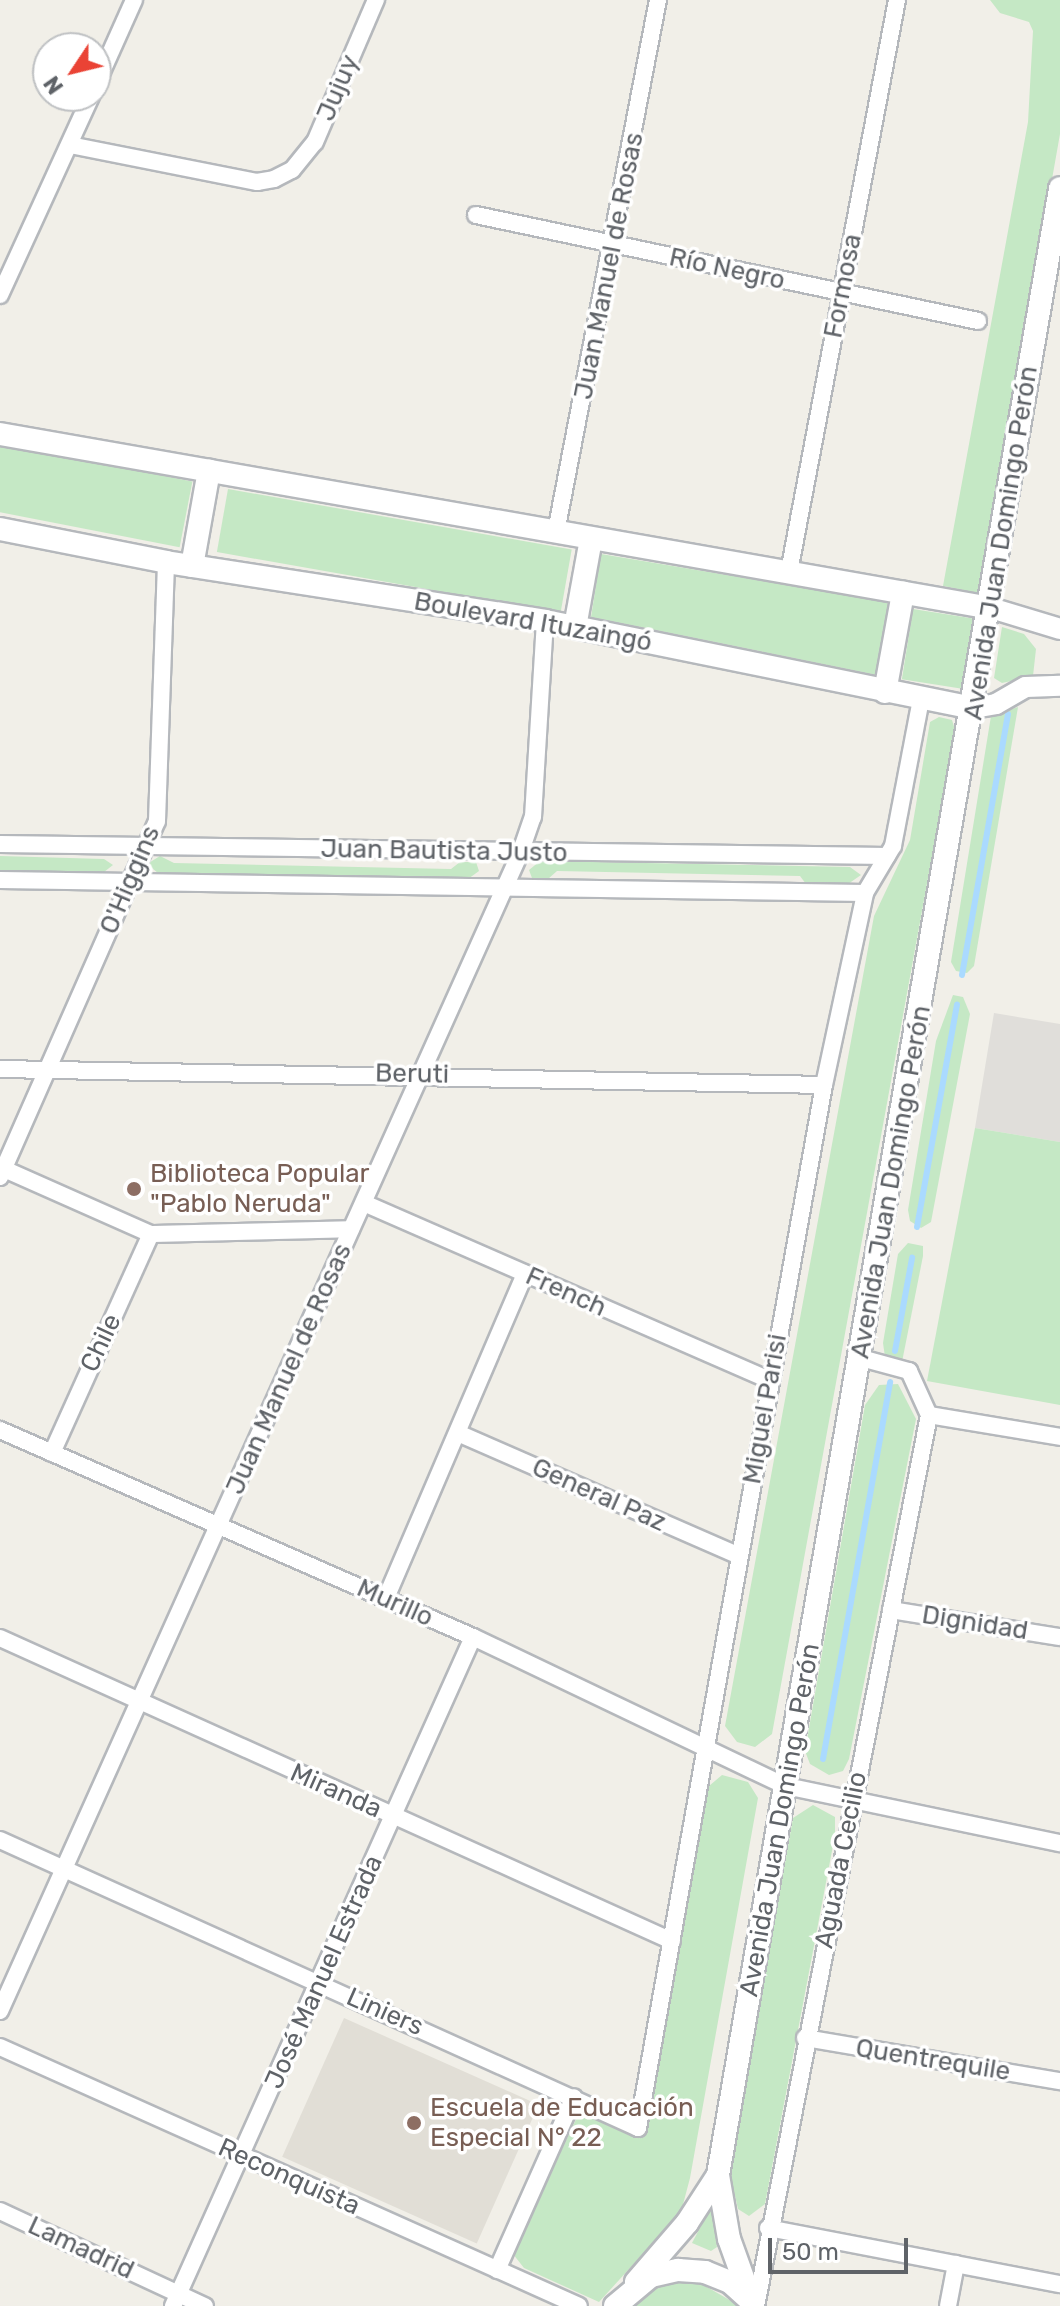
<!DOCTYPE html>
<meta charset="utf-8">
<style>
body{margin:0}
#map{position:relative;width:1060px;height:2306px;overflow:hidden;background:#f1efe8;font-family:Rubik,sans-serif}
div>[style]{position:absolute}
.industrial>*{inset:0;background:#e0deda}
.education>*{inset:0;background:#e1ded6;transform-origin:0 0}
.green>*{inset:0;background:#c5e8c5;transform-origin:0 0}
.stream>*{height:6px;margin:-3px;padding:0 3px;transform-origin:3px;border-radius:3px;background:#aadaff}
.roads{filter:drop-shadow(2px 0 #b5b8bc) drop-shadow(-2px 0 #b5b8bc) drop-shadow(0 2px #b5b8bc) drop-shadow(0 -2px #b5b8bc)}
.minor>*{height:16px;margin:-8px;padding:0 8px;transform-origin:8px;border-radius:8px;background:#fff}
.tertiary>*{height:20px;margin:-10px;padding:0 10px;transform-origin:10px;border-radius:10px;background:#fff}
.secondary>*{height:22px;margin:-11px;padding:0 11px;transform-origin:11px;border-radius:11px;background:#fff}
.dots>*{width:22px;height:22px;translate:-50% -50%;box-sizing:border-box;border:4px solid #fff;border-radius:50%}
span{translate:-50% -50%;white-space:nowrap;text-align:center;line-height:1.15;-webkit-text-stroke:7px #fff;paint-order:stroke}
.street-label{font-size:26px;color:#5f6368}
.education-label{font-size:26px;color:#785e54}
.left{translate:0 -50%;text-align:left}
.north{position:absolute;left:32px;top:32px;width:80px;height:80px;box-sizing:border-box;background:#fff;border:2px solid #bfc1c3;border-radius:50%;rotate:235deg;font-size:22px;font-weight:700;line-height:32px;text-align:center;color:#5f6368}
.north::after{content:'';display:block;margin:auto;width:28px;height:36px;background:#ea4335;clip-path:polygon(50% 0,100% 100%,50% 72%,0 100%)}
.scale{position:absolute;left:768px;top:2238px;width:140px;height:36px;box-sizing:border-box;border:4px solid #5f6368;border-top:0;padding-left:10px;font-size:24px;line-height:28px;white-space:nowrap;color:#5f6368;-webkit-text-stroke:6px #fff;paint-order:stroke}
</style>
<div id="map">
<div class="industrial">
<i style="clip-path:polygon(994px 1013px,1060px 1024px,1060px 1142px,975px 1128px)"></i>
</div>
<div class="education">
<i style="left:344px;top:2018px;width:213px;height:152px;rotate:24deg"></i>
</div>
<div class="green">
<i style="clip-path:polygon(990px 0,1060px 0,1060px 134px,979px 593px,943px 586px,1028px 122px,1033px 31px,1029px 22px,1000px 13px)"></i>
<i style="left:0;top:444px;width:196px;height:67px;rotate:11deg"></i>
<i style="left:228px;top:489px;width:349px;height:64px;rotate:10deg"></i>
<i style="clip-path:polygon(601px 554px,888px 602px,877px 675px,591px 617px)"></i>
<i style="left:913px;top:609px;width:61px;height:71px;rotate:9deg"></i>
<i style="clip-path:polygon(1002px 627px,1024px 634px,1036px 649px,1033px 676px,1002px 683px,994px 678px)"></i>
<i style="clip-path:polygon(1018px 707px,974px 966px,967px 973px,956px 971px,951px 962px,991px 716px)"></i>
<i style="clip-path:polygon(939px 717px,952px 720px,955px 730px,772px 1734px,755px 1747px,737px 1742px,725px 1726px,874px 916px,910px 840px,930px 722px)"></i>
<i style="clip-path:polygon(0 856px,104px 859px,113px 865px,104px 872px,0 870px)"></i>
<i style="clip-path:polygon(160px 856px,174px 863px,451px 869px,460px 862px,476px 862px,479px 871px,468px 879px,158px 873px,147px 864px)"></i>
<i style="clip-path:polygon(540px 861px,850px 867px,861px 875px,848px 884px,806px 884px,800px 876px,557px 871px,548px 879px,532px 878px,529px 870px)"></i>
<i style="clip-path:polygon(953px 995px,963px 997px,970px 1014px,931px 1222px,921px 1228px,910px 1221px,908px 1210px,936px 1041px)"></i>
<i style="clip-path:polygon(975px 1128px,1060px 1142px,1060px 1405px,927px 1381px)"></i>
<i style="clip-path:polygon(908px 1243px,923px 1246px,923px 1256px,902px 1362px,885px 1357px,883px 1343px,898px 1254px)"></i>
<i style="clip-path:polygon(898px 1384px,916px 1419px,849px 1759px,843px 1771px,829px 1775px,810px 1764px,805px 1751px,865px 1405px,879px 1385px)"></i>
<i style="clip-path:polygon(722px 1775px,748px 1782px,758px 1798px,690px 2178px,681px 2212px,599px 2302px,524px 2268px,513px 2254px,578px 2115px,585px 2113px,637px 2137px,646px 2133px,709px 1786px)"></i>
<i style="clip-path:polygon(813px 1805px,835px 1817px,835px 1835px,765px 2204px,749px 2216px,738px 2209px,730px 2174px,793px 1818px)"></i>
<i style="clip-path:polygon(711px 2207px,717px 2247px,711px 2251px,692px 2243px)"></i>
<i style="clip-path:polygon(676px 2282px,700px 2283px,740px 2306px,632px 2306px,653px 2289px)"></i>
</div>
<div class="stream">
<i style="left:962px;top:975px;width:265px;rotate:-80deg"></i>
<i style="left:917px;top:1227px;width:226px;rotate:-79.8deg"></i>
<i style="left:895px;top:1351px;width:95px;rotate:-79.6deg"></i>
<i style="left:823px;top:1759px;width:383px;rotate:-79.9deg"></i>
</div>
<div class="roads">
<div class="minor">
<i style="left:96px;top:85px;width:93px;rotate:-65.9deg"></i>
<i style="left:70px;top:145px;width:191px;rotate:11.2deg"></i>
<i style="left:257px;top:182px;width:17px;rotate:-10deg"></i>
<i style="left:274px;top:179px;width:20px;rotate:-27deg"></i>
<i style="left:292px;top:170px;width:36px;rotate:-51deg"></i>
<i style="left:315px;top:142px;width:155px;rotate:-66.8deg"></i>
<i style="left:476px;top:215px;width:513px;rotate:11.92deg"></i>
<i style="left:0;top:295px;width:219px;rotate:-65.4deg"></i>
<i style="left:556px;top:532px;width:542px;rotate:-79.15deg"></i>
<i style="left:789px;top:572px;width:582px;rotate:-79.31deg"></i>
<i style="left:0;top:844px;width:887px;rotate:0.78deg"></i>
<i style="left:0;top:880px;width:865px;rotate:0.86deg"></i>
<i style="left:0;top:1069px;width:824px;rotate:1.11deg"></i>
<i style="left:4px;top:1169px;width:161px;rotate:23.9deg"></i>
<i style="left:151px;top:1234px;width:200px;rotate:-1.4deg"></i>
<i style="left:0;top:1177px;width:389px;rotate:-66.2deg"></i>
<i style="left:157px;top:821px;width:259px;rotate:-88deg"></i>
<i style="left:364px;top:1203px;width:442px;rotate:23.6deg"></i>
<i style="left:861px;top:1358px;width:50px;rotate:15.2deg"></i>
<i style="left:909px;top:1371px;width:48px;rotate:65.6deg"></i>
<i style="left:929px;top:1415px;width:133px;rotate:9.5deg"></i>
<i style="left:0;top:1430px;width:516px;rotate:23.64deg"></i>
<i style="left:473px;top:1637px;width:347px;rotate:25.5deg"></i>
<i style="left:786px;top:1786px;width:280px;rotate:11.8deg"></i>
<i style="left:458px;top:1433px;width:307px;rotate:23.6deg"></i>
<i style="left:52px;top:1453px;width:240px;rotate:-65.7deg"></i>
<i style="left:386px;top:1598px;width:353px;rotate:-66.8deg"></i>
<i style="left:891px;top:1610px;width:171px;rotate:9.1deg"></i>
<i style="left:0;top:1638px;width:737px;rotate:24.27deg"></i>
<i style="left:0;top:1840px;width:700px;rotate:24.29deg"></i>
<i style="left:638px;top:2128px;width:1059px;rotate:-79.89deg"></i>
<i style="left:824px;top:1085px;width:196px;rotate:-77.9deg"></i>
<i style="left:865px;top:893px;width:55px;rotate:-59.2deg"></i>
<i style="left:893px;top:846px;width:150px;rotate:-79.2deg"></i>
<i style="left:0;top:2011px;width:1272px;rotate:-65.81deg"></i>
<i style="left:521px;top:851px;width:36px;rotate:-71deg"></i>
<i style="left:533px;top:817px;width:196px;rotate:-86.5deg"></i>
<i style="left:805px;top:2038px;width:259px;rotate:9.6deg"></i>
<i style="left:0;top:2047px;width:634px;rotate:24.1deg"></i>
<i style="left:0;top:2211px;width:226px;rotate:24.9deg"></i>
<i style="left:768px;top:2228px;width:297px;rotate:10.9deg"></i>
<i style="left:497px;top:2270px;width:189px;rotate:-66deg"></i>
<i style="left:173px;top:2306px;width:733px;rotate:-65.85deg"></i>
<i style="left:756px;top:2306px;width:908px;rotate:-79.01deg"></i>
<i style="left:948px;top:2306px;width:43px;rotate:-79.2deg"></i>
</div>
<div class="tertiary">
<i style="left:991px;top:608px;width:72px;rotate:16.9deg"></i>
<i style="left:974px;top:708px;width:22px;rotate:-10deg"></i>
<i style="left:996px;top:704px;width:34px;rotate:-30deg"></i>
<i style="left:1026px;top:687px;width:34px;rotate:-2deg"></i>
</div>
<div class="secondary">
<i style="left:0;top:434px;width:1006px;rotate:9.96deg"></i>
<i style="left:0;top:529px;width:169px;rotate:11.2deg"></i>
<i style="left:166px;top:562px;width:384px;rotate:8.8deg"></i>
<i style="left:545px;top:621px;width:438px;rotate:11.5deg"></i>
<i style="left:192px;top:566px;width:97px;rotate:-79.9deg"></i>
<i style="left:575px;top:627px;width:89px;rotate:-79.7deg"></i>
<i style="left:885px;top:692px;width:101px;rotate:-79.7deg"></i>
<i style="left:636px;top:2282px;width:78px;rotate:-49.2deg"></i>
<i style="left:687px;top:2223px;width:57px;rotate:-57.1deg"></i>
<i style="left:751px;top:2300px;width:65px;rotate:-109.8deg"></i>
<i style="left:729px;top:2239px;width:65px;rotate:-99.8deg"></i>
<i style="left:718px;top:2175px;width:2016px;rotate:-80.23deg"></i>
<i style="left:615px;top:2306px;width:47px;rotate:-39.8deg"></i>
<i style="left:651px;top:2276px;width:28px;rotate:-13deg"></i>
<i style="left:678px;top:2270px;width:27px;rotate:4deg"></i>
<i style="left:705px;top:2272px;width:27px;rotate:22deg"></i>
<i style="left:730px;top:2282px;width:25px;rotate:42deg"></i>
</div>
</div>
<div class="dots">
<i style="left:134px;top:1189px;background:#8d6e63"></i>
<i style="left:414px;top:2123px;background:#8d6e63"></i>
</div>
<div class="street-label">
<span style="left:338px;top:88px;rotate:-67deg">Jujuy</span>
<span style="left:609px;top:266px;rotate:-79deg">Juan Manuel de Rosas</span>
<span style="left:727px;top:269px;rotate:12deg">Río Negro</span>
<span style="left:843px;top:286px;rotate:-79deg">Formosa</span>
<span style="left:1001px;top:543px;rotate:-81deg">Avenida Juan Domingo Perón</span>
<span style="left:533px;top:622px;rotate:10deg">Boulevard Ituzaingó</span>
<span style="left:444px;top:851px;rotate:1deg">Juan Bautista Justo</span>
<span style="left:130px;top:880px;rotate:-67deg">O'Higgins</span>
<span style="left:412px;top:1074px;rotate:1deg">Beruti</span>
<span style="left:891px;top:1182px;rotate:-80deg">Avenida Juan Domingo Perón</span>
<span style="left:566px;top:1292px;rotate:24deg">French</span>
<span style="left:101px;top:1343px;rotate:-65deg">Chile</span>
<span style="left:289px;top:1369px;rotate:-66deg">Juan Manuel de Rosas</span>
<span style="left:765px;top:1409px;rotate:-80deg">Miguel Parisi</span>
<span style="left:599px;top:1495px;rotate:24deg">General Paz</span>
<span style="left:395px;top:1603px;rotate:24deg">Murillo</span>
<span style="left:975px;top:1623px;rotate:9deg">Dignidad</span>
<span style="left:336px;top:1791px;rotate:24deg">Miranda</span>
<span style="left:780px;top:1820px;rotate:-80deg">Avenida Juan Domingo Perón</span>
<span style="left:841px;top:1860px;rotate:-79deg">Aguada Cecilio</span>
<span style="left:324px;top:1972px;rotate:-66deg">José Manuel Estrada</span>
<span style="left:385px;top:2012px;rotate:24deg">Liniers</span>
<span style="left:933px;top:2060px;rotate:9deg">Quentrequile</span>
<span style="left:289px;top:2177px;rotate:24deg">Reconquista</span>
<span style="left:81px;top:2248px;rotate:25deg">Lamadrid</span>
</div>
<div class="education-label">
<span class="left" style="left:150px;top:1189px">Biblioteca Popular<br>"Pablo Neruda"</span>
<span class="left" style="left:430px;top:2123px">Escuela de Educación<br>Especial N° 22</span>
</div>
<div class="north">N</div>
<div class="scale">50 m</div>
</div>
